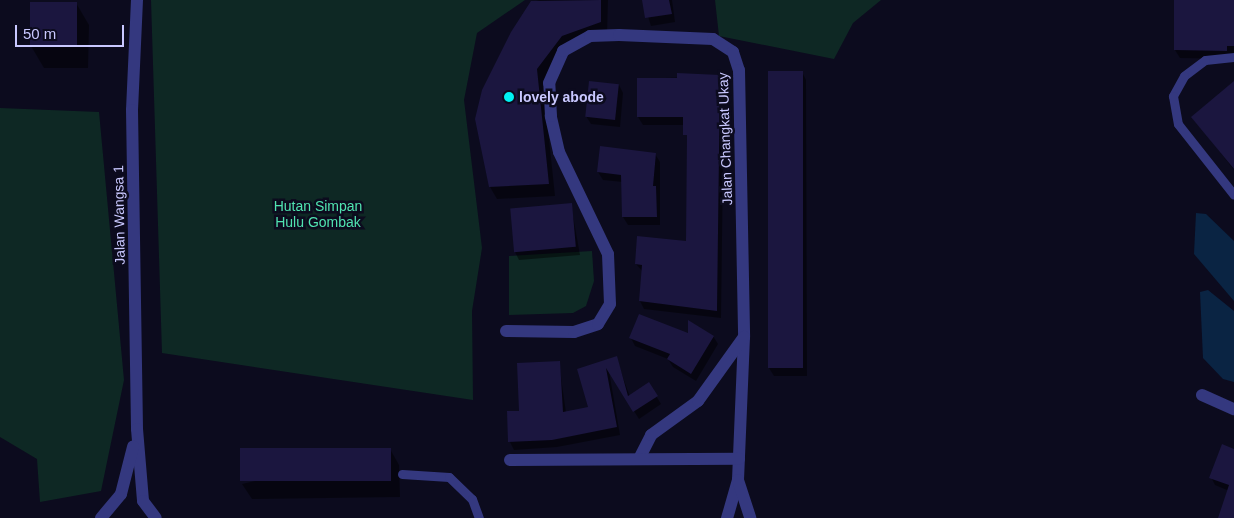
<!DOCTYPE html>
<style>
body{margin:0}
#map{position:relative;width:1234px;height:518px;overflow:hidden;background:#0c0b1e;font-family:Helvetica,sans-serif}
div>[style]{position:absolute}
.green>*{inset:0;background:#0e2824}
.water>*{inset:0;background:#0a2443}
.shadow>*{inset:0;background:#0007}
.building>*{inset:0;background:#1b163f;transform-origin:0 0}
.service>*{height:9px;margin:-4.5px;padding:0 4.5px;transform-origin:4.5px;border-radius:4.5px;background:#34387f}
.minor>*{height:12px;margin:-6px;padding:0 6px;transform-origin:6px;border-radius:6px;background:#34387f}
.dots>*{width:14px;height:14px;translate:-50% -50%;box-sizing:border-box;border:2px solid #0c0b1e;border-radius:50%}
span{translate:-50% -50%;white-space:nowrap;text-align:center;line-height:1.15;-webkit-text-stroke:5px #0c0b1e;paint-order:stroke}
.poi-label{font-size:14px;color:#c9c8ff;font-weight:700}
.left{translate:0 -50%;text-align:left}
.street-label{font-size:14px;color:#c9c8ff}
.park-label{font-size:14px;color:#50e3b0}
.scale{position:absolute;left:15px;top:25px;width:109px;height:22px;box-sizing:border-box;border:2px solid #c9c8ff;border-top:0;padding-left:6px;font-size:15px;line-height:18px;white-space:nowrap;color:#c9c8ff;-webkit-text-stroke:4px #0c0b1e;paint-order:stroke}
</style>
<div id="map">
<div class="green">
<i style="clip-path:polygon(151px 0,525px 0,477px 33px,464px 100px,482px 248px,472px 311px,473px 400px,162px 353px)"></i>
<i style="clip-path:polygon(715px 0,881px 0,853px 23px,834px 59px,719px 36px)"></i>
<i style="clip-path:polygon(0 108px,99px 112px,124px 380px,101px 491px,40px 502px,37px 459px,0 437px)"></i>
<i style="clip-path:polygon(592px 251px,594px 281px,586px 306px,573px 313px,509px 315px,509px 256px)"></i>
</div>
<div class="water">
<i style="clip-path:polygon(1196px 213px,1206px 214px,1234px 241px,1234px 301px,1194px 254px)"></i>
<i style="clip-path:polygon(1208px 290px,1234px 311px,1234px 382px,1223px 379px,1203px 358px,1200px 292px)"></i>
</div>
<div class="shadow">
<i style="clip-path:polygon(540px 0,608px 0,607px 34px,569px 48px,543px 82px,555px 196px,497px 199px,490px 187px,532px 2px)"></i>
<i style="clip-path:polygon(643px 0,672px 0,675px 22px,651px 26px)"></i>
<i style="clip-path:polygon(1175px 0,1234px 0,1234px 59px,1180px 58px,1175px 50px)"></i>
<i style="clip-path:polygon(76px 3px,89px 25px,88px 68px,44px 68px,31px 46px)"></i>
<i style="clip-path:polygon(802px 72px,806px 80px,807px 376px,774px 376px,769px 368px)"></i>
<i style="clip-path:polygon(719px 76px,724px 84px,721px 318px,644px 309px,640px 301px,643px 272px,636px 264px,688px 243px,689px 142px,684px 125px,643px 125px,638px 117px,639px 79px)"></i>
<i style="clip-path:polygon(1234px 83px,1234px 170px,1193px 117px)"></i>
<i style="clip-path:polygon(619px 85px,623px 93px,620px 127px,591px 124px,586px 116px)"></i>
<i style="clip-path:polygon(655px 154px,660px 162px,660px 225px,628px 225px,623px 217px,623px 182px,603px 180px,598px 172px)"></i>
<i style="clip-path:polygon(571px 205px,580px 255px,519px 260px,515px 252px)"></i>
<i style="clip-path:polygon(713px 336px,718px 344px,696px 381px,673px 367px,668px 359px,635px 346px,631px 338px)"></i>
<i style="clip-path:polygon(616px 358px,630px 397px,649px 384px,661px 404px,639px 419px,609px 371px,620px 435px,557px 447px,514px 450px,510px 442px,521px 412px,559px 363px,566px 413px,590px 408px,579px 370px)"></i>
<i style="clip-path:polygon(390px 449px,399px 465px,400px 497px,252px 499px,242px 484px)"></i>
<i style="clip-path:polygon(1234px 450px,1234px 493px,1215px 485px,1211px 477px)"></i>
</div>
<div class="building">
<i style="clip-path:polygon(601px 0,601px 22px,562px 36px,537px 69px,549px 184px,489px 187px,475px 119px,482px 90px,511px 32px,531px 1px)"></i>
<i style="clip-path:polygon(642px 0,669px 0,672px 14px,645px 18px)"></i>
<i style="clip-path:polygon(1174px 0,1234px 0,1234px 46px,1227px 46px,1227px 51px,1174px 50px)"></i>
<i style="left:30px;top:2px;width:47px;height:44px"></i>
<i style="left:768px;top:71px;width:35px;height:297px"></i>
<i style="clip-path:polygon(677px 73px,720px 75px,717px 311px,639px 301px,642px 265px,635px 264px,637px 236px,686px 241px,687px 135px,683px 135px,683px 117px,637px 117px,637px 78px,677px 78px)"></i>
<i style="left:589px;top:81px;width:30px;height:36px;rotate:6deg"></i>
<i style="clip-path:polygon(1234px 81px,1234px 169px,1191px 117px)"></i>
<i style="clip-path:polygon(600px 146px,656px 153px,653px 186px,656px 186px,657px 217px,622px 217px,621px 175px,597px 172px)"></i>
<i style="left:572px;top:203px;width:44px;height:62px;rotate:85deg"></i>
<i style="clip-path:polygon(639px 314px,688px 333px,688px 320px,714px 336px,691px 374px,667px 359px,670px 354px,629px 338px)"></i>
<i style="clip-path:polygon(617px 356px,628px 396px,649px 382px,658px 396px,633px 412px,606px 368px,617px 427px,552px 440px,508px 442px,507px 411px,519px 411px,517px 363px,560px 361px,563px 412px,588px 407px,577px 369px)"></i>
<i style="clip-path:polygon(1222px 444px,1234px 449px,1234px 518px,1218px 518px,1229px 485px,1209px 478px)"></i>
<i style="left:391px;top:448px;width:33px;height:151px;rotate:90deg"></i>
</div>
<div class="service">
<i style="left:1234px;top:57px;width:29px;rotate:174deg"></i>
<i style="left:1205px;top:60px;width:26px;rotate:143deg"></i>
<i style="left:1184px;top:76px;width:23px;rotate:119deg"></i>
<i style="left:1173px;top:96px;width:28px;rotate:80deg"></i>
<i style="left:1178px;top:124px;width:90px;rotate:51.7deg"></i>
<i style="left:402px;top:474px;width:47px;rotate:3.7deg"></i>
<i style="left:449px;top:477px;width:32px;rotate:44deg"></i>
<i style="left:472px;top:499px;width:20px;rotate:70deg"></i>
</div>
<div class="minor">
<i style="left:137px;top:0;width:110px;rotate:92.6deg"></i>
<i style="left:132px;top:110px;width:319px;rotate:89.1deg"></i>
<i style="left:137px;top:429px;width:72px;rotate:85.2deg"></i>
<i style="left:143px;top:501px;width:21px;rotate:53deg"></i>
<i style="left:506px;top:331px;width:68px;rotate:0.8deg"></i>
<i style="left:574px;top:332px;width:25px;rotate:-18deg"></i>
<i style="left:598px;top:324px;width:23px;rotate:-59deg"></i>
<i style="left:610px;top:304px;width:50px;rotate:-92.3deg"></i>
<i style="left:608px;top:254px;width:113px;rotate:-115.7deg"></i>
<i style="left:559px;top:152px;width:37px;rotate:-103deg"></i>
<i style="left:551px;top:116px;width:33px;rotate:-93deg"></i>
<i style="left:549px;top:83px;width:35px;rotate:-66deg"></i>
<i style="left:563px;top:51px;width:31px;rotate:-29deg"></i>
<i style="left:590px;top:36px;width:29px;rotate:-2deg"></i>
<i style="left:619px;top:35px;width:94px;rotate:2.4deg"></i>
<i style="left:713px;top:39px;width:24px;rotate:33deg"></i>
<i style="left:733px;top:52px;width:19px;rotate:72deg"></i>
<i style="left:739px;top:70px;width:267px;rotate:88.9deg"></i>
<i style="left:744px;top:337px;width:143px;rotate:92.4deg"></i>
<i style="left:738px;top:480px;width:40px;rotate:106deg"></i>
<i style="left:1202px;top:395px;width:35px;rotate:24deg"></i>
<i style="left:639px;top:459px;width:27px;rotate:-63deg"></i>
<i style="left:651px;top:435px;width:58px;rotate:-35.9deg"></i>
<i style="left:698px;top:401px;width:79px;rotate:-54.3deg"></i>
<i style="left:510px;top:460px;width:229px;rotate:-0.3deg"></i>
<i style="left:738px;top:480px;width:40px;rotate:72deg"></i>
<i style="left:101px;top:518px;width:31px;rotate:-50deg"></i>
<i style="left:121px;top:494px;width:49px;rotate:-75.7deg"></i>
</div>
<div class="dots">
<i style="left:509px;top:97px;background:#00f1f3"></i>
</div>
<div class="poi-label">
<span class="left" style="left:519px;top:97px">lovely abode</span>
</div>
<div class="street-label">
<span style="left:725px;top:139px;rotate:-92deg">Jalan Changkat Ukay</span>
<span style="left:119px;top:215px;rotate:-91deg">Jalan Wangsa 1</span>
</div>
<div class="park-label">
<span style="left:318px;top:214px">Hutan Simpan<br>Hulu Gombak</span>
</div>
<div class="scale">50 m</div>
</div>
